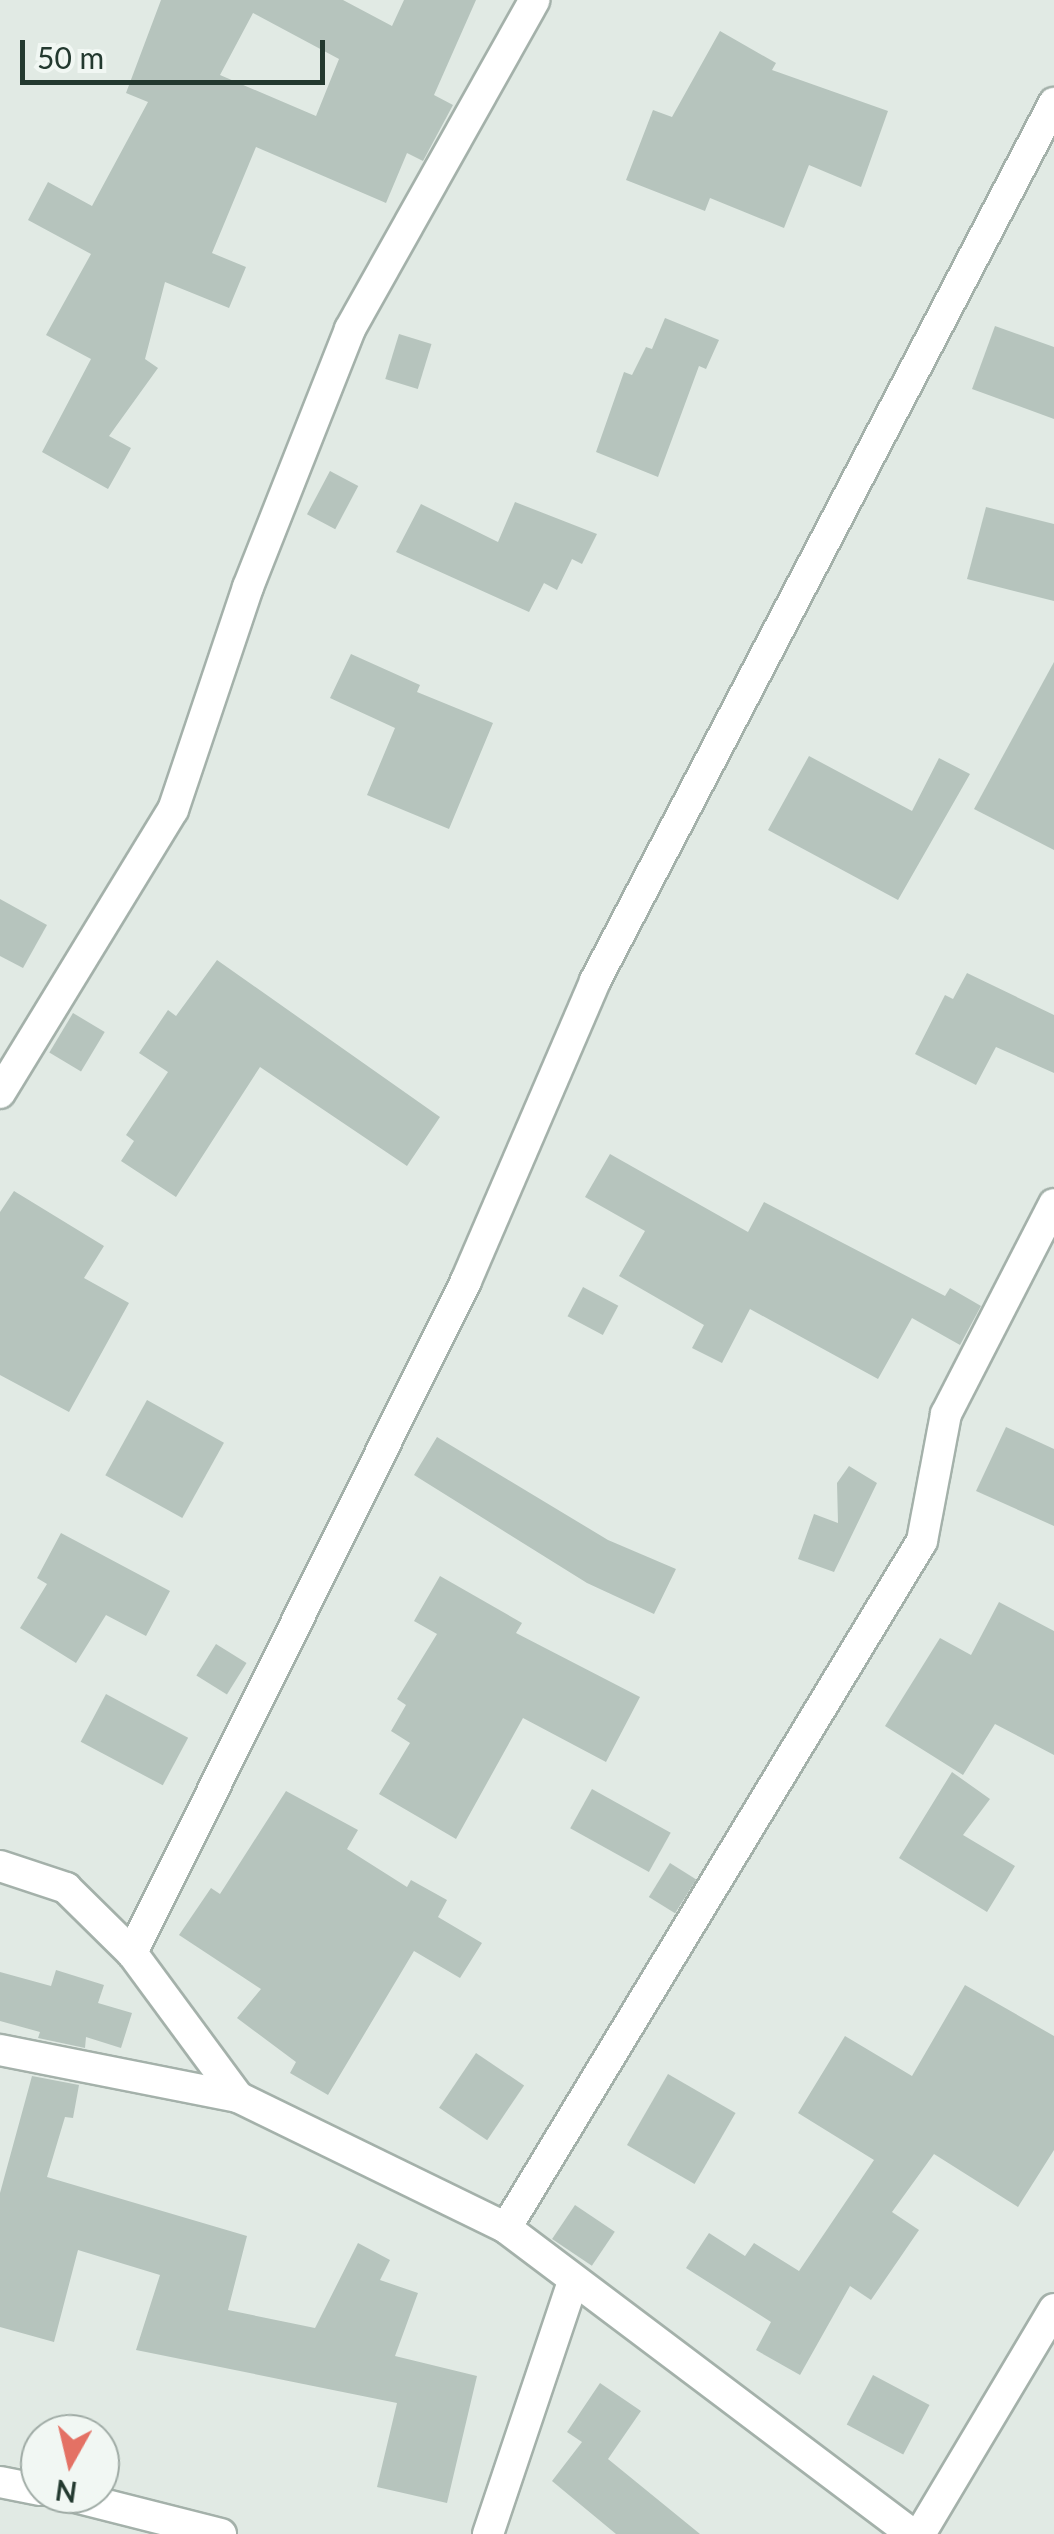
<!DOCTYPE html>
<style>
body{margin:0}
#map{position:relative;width:1054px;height:2534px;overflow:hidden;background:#e1eae4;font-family:Lato,sans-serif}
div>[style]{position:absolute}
.building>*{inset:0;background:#b6c4bd;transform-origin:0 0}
.roads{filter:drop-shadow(2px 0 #a4b1aa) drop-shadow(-2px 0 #a4b1aa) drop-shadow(0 2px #a4b1aa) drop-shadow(0 -2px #a4b1aa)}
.minor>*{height:30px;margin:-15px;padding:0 15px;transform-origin:15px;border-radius:15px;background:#fff}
span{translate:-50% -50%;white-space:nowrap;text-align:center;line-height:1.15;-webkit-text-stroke:10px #f1f7f3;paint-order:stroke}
.north{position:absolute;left:20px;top:2414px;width:100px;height:100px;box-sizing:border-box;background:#f1f7f3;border:2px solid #9faba5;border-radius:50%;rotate:188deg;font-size:28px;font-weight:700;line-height:40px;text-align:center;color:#23392f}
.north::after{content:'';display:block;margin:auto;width:35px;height:45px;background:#e47164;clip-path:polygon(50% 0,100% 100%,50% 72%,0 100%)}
.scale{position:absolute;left:20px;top:40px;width:305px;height:45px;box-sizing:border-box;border:5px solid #23392f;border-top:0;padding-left:12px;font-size:30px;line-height:35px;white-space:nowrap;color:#23392f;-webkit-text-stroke:8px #f1f7f3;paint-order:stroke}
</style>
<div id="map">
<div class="building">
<i style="clip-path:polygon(evenodd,161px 0,343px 0,392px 26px,404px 0,476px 0,434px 95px,453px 105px,423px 161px,407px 153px,386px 203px,256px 147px,212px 253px,246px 267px,229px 308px,165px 282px,145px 359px,158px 368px,109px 436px,131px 448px,108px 489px,42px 452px,91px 359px,46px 335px,91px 254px,28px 220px,48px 182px,92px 206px,148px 102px,126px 93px,161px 0,253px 13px,339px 59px,316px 116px,220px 75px,253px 13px)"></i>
<i style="clip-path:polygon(720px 31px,776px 63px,772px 70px,888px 111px,861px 187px,809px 165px,784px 228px,710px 198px,705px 211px,626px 180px,653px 110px,672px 117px)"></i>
<i style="clip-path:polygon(665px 318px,719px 340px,706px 369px,699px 366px,658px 477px,596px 452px,624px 372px,632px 375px,646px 347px,652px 349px)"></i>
<i style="clip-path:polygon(995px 326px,1054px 347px,1054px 419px,972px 389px)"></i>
<i style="left:399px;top:334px;width:34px;height:47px;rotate:17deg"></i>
<i style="left:330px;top:471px;width:32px;height:49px;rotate:28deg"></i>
<i style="clip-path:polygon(515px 502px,597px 534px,582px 564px,572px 559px,557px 590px,544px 583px,529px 612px,396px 552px,421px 504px,498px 542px)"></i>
<i style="clip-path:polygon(986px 507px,1054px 524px,1054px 601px,967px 579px)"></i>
<i style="clip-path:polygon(351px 654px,420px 685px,417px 692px,493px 723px,449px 829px,367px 795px,395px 728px,330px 698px)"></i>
<i style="clip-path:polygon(1054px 662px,1054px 850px,974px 809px)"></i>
<i style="clip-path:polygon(809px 756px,912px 811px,939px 758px,970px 774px,898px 900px,768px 830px)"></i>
<i style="clip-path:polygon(0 899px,47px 925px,23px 968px,0 956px)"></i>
<i style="clip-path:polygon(217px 960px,440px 1117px,407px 1166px,260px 1067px,176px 1197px,121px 1161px,134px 1141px,126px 1135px,168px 1072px,139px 1053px,168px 1010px,176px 1016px)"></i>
<i style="clip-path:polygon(967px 973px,1054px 1015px,1054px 1073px,996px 1047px,976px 1085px,915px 1054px,945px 995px,953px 999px)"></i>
<i style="left:73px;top:1013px;width:37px;height:46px;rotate:31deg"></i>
<i style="clip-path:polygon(610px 1154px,748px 1232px,764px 1202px,945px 1296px,950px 1288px,981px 1306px,960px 1345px,912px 1318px,878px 1379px,750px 1309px,722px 1363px,692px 1348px,704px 1325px,619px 1276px,645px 1231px,585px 1197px)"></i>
<i style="clip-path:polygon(14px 1191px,104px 1246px,84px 1278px,129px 1303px,69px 1412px,0 1375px,0 1212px)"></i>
<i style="left:583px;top:1287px;width:40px;height:33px;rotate:28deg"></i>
<i style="left:147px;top:1400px;width:88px;height:86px;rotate:29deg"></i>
<i style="clip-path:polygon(1006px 1427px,1054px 1449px,1054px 1526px,976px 1491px)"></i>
<i style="clip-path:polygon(437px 1437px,608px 1540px,676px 1569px,654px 1614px,587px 1583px,414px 1475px)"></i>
<i style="clip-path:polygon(849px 1466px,877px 1483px,834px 1572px,798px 1559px,814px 1514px,838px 1523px,837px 1483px)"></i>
<i style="clip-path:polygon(61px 1533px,170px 1591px,146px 1636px,106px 1615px,76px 1663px,20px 1628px,47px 1584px,37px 1578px)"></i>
<i style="clip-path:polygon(440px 1576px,522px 1623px,516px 1633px,640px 1697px,606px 1762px,523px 1718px,456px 1839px,379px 1794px,410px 1743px,391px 1731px,406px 1705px,397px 1699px,437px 1634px,414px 1621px)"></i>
<i style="clip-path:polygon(999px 1602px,1054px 1631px,1054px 1755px,995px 1724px,963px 1775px,885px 1726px,940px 1638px,971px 1655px)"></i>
<i style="left:216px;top:1644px;width:36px;height:37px;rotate:32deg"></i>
<i style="left:106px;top:1694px;width:93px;height:54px;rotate:28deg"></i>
<i style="clip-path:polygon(952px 1772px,990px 1799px,963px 1835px,1015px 1866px,987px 1912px,899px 1858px)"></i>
<i style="left:592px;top:1789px;width:90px;height:45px;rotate:29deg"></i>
<i style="clip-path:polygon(286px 1791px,358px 1830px,347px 1849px,407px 1887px,411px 1880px,447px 1900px,438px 1917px,482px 1943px,460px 1978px,414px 1951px,328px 2095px,290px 2073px,296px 2062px,237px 2018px,261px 1989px,179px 1935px,211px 1888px,220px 1894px)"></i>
<i style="left:670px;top:1863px;width:31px;height:40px;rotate:32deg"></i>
<i style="clip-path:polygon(56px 1970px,104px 1985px,98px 2003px,132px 2013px,121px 2048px,86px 2037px,85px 2048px,38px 2038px,40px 2032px,0 2021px,0 1972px,51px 1986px)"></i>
<i style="clip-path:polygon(965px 1985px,1054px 2036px,1054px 2150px,1018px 2207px,934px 2154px,892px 2212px,919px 2230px,871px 2300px,850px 2286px,800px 2375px,756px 2350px,771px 2322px,686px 2268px,709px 2233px,745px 2256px,754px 2243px,799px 2271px,874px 2160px,798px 2113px,845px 2036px,912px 2076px)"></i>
<i style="left:476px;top:2053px;width:58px;height:66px;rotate:34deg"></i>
<i style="left:668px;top:2074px;width:78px;height:82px;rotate:30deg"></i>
<i style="clip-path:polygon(32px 2076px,79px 2085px,73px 2118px,65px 2117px,47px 2177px,247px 2236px,228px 2310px,315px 2328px,358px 2243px,390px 2260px,380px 2280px,418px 2293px,395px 2356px,477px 2376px,447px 2503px,377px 2487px,397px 2403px,136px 2350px,160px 2275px,78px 2250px,54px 2342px,0 2327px,0 2193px)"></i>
<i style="left:575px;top:2205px;width:48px;height:41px;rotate:34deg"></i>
<i style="left:873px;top:2375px;width:64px;height:56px;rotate:28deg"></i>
<i style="clip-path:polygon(600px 2383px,641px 2411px,608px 2459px,700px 2534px,616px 2534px,552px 2481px,582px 2442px,567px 2432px)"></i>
</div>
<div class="roads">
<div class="minor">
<i style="left:0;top:1093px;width:332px;rotate:-58.6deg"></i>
<i style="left:173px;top:810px;width:235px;rotate:-71.4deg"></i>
<i style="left:248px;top:587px;width:277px;rotate:-68.4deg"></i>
<i style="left:350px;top:329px;width:377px;rotate:-60.7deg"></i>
<i style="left:0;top:1866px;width:70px;rotate:18.4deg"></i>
<i style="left:66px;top:1888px;width:93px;rotate:44.6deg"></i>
<i style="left:132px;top:1953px;width:179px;rotate:53.6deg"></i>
<i style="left:238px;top:2097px;width:298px;rotate:26deg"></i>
<i style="left:506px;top:2228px;width:508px;rotate:37.01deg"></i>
<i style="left:132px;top:1953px;width:750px;rotate:-63.57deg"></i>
<i style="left:466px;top:1281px;width:327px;rotate:-66.7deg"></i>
<i style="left:595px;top:981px;width:991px;rotate:-62.4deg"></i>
<i style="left:0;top:2050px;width:243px;rotate:11.2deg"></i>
<i style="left:506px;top:2228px;width:803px;rotate:-58.8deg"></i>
<i style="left:922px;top:1541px;width:129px;rotate:-79.3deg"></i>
<i style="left:946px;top:1414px;width:236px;rotate:-62.8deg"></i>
<i style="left:0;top:2482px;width:41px;rotate:11.3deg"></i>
<i style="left:63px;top:2494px;width:163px;rotate:14.2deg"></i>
<i style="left:488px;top:2534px;width:267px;rotate:-71.4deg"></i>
<i style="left:920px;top:2534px;width:262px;rotate:-59.2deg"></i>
</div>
</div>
<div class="north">N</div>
<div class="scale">50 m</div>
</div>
